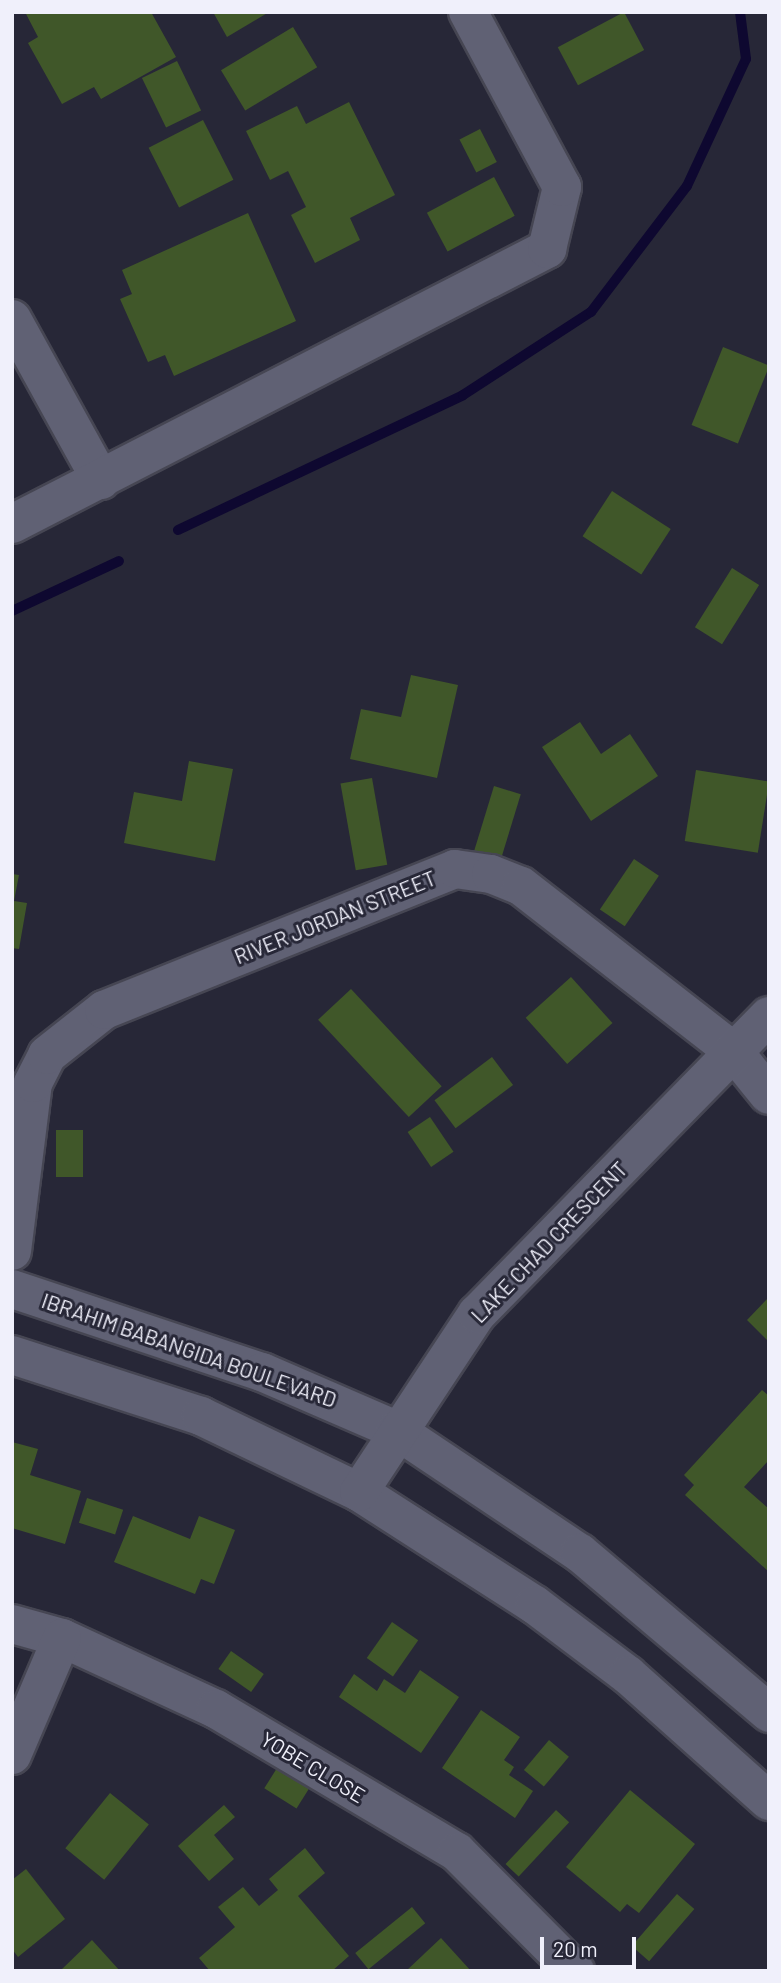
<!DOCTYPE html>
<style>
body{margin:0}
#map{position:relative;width:781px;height:1983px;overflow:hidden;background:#272737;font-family:Barlow,sans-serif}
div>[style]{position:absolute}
.stream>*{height:10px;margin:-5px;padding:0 5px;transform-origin:5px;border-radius:5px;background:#0e0830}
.building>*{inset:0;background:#405729;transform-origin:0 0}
.roads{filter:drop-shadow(2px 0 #464653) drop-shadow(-2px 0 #464653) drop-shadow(0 2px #464653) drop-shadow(0 -2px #464653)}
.minor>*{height:38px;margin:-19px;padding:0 19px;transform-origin:19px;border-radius:19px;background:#606174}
span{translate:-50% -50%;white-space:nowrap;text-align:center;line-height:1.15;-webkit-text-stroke:6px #272737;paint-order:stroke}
.street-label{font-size:21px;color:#f0f0fb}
.frame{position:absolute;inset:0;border:14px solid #f0f0fb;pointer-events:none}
.scale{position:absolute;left:540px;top:1937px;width:96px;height:32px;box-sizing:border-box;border:4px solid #f0f0fb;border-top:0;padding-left:9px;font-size:21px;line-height:24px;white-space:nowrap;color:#f0f0fb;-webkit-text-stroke:5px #272737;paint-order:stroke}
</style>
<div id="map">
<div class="stream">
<i style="left:178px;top:530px;width:315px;rotate:-25.3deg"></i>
<i style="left:463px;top:395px;width:153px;rotate:-33deg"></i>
<i style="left:591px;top:312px;width:158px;rotate:-52.7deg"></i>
<i style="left:687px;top:186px;width:140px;rotate:-65.1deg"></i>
<i style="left:746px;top:59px;width:47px;rotate:-97.3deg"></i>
<i style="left:12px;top:611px;width:118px;rotate:-25deg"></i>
</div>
<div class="building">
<i style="clip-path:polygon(25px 12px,151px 12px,176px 57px,101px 99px,94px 87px,62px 104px,28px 43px,38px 37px)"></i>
<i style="clip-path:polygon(213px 12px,269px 12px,227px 37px)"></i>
<i style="left:624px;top:12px;width:43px;height:75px;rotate:62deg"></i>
<i style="left:293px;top:27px;width:47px;height:84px;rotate:59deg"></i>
<i style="left:177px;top:61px;width:55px;height:39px;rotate:64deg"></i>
<i style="clip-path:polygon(349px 102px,395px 195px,350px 218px,360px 240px,315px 263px,291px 215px,306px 207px,288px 171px,270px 180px,246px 131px,297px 106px,306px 124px)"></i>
<i style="left:203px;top:120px;width:67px;height:61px;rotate:63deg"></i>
<i style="left:480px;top:129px;width:37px;height:23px;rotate:63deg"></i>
<i style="left:494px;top:177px;width:44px;height:76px;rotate:62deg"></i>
<i style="clip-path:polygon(248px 213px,296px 321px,174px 376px,165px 355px,148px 362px,120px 299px,132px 294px,122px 270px)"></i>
<i style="left:723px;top:347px;width:50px;height:84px;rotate:22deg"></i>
<i style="left:612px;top:491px;width:70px;height:54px;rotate:33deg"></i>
<i style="left:732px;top:568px;width:32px;height:70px;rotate:32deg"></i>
<i style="clip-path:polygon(411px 675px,458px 685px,437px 778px,350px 759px,361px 709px,401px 717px)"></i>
<i style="clip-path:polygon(580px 722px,601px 754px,630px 734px,658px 776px,591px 821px,542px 747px)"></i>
<i style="clip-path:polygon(189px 761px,233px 769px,215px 861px,124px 843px,134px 792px,182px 801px)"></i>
<i style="left:696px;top:770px;width:74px;height:72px;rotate:9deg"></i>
<i style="left:372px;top:778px;width:88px;height:32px;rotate:80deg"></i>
<i style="left:494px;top:786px;width:28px;height:68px;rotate:17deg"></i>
<i style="left:634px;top:859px;width:30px;height:61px;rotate:34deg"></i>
<i style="clip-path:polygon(12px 874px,19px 875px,14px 901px,27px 903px,19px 949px,12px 948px)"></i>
<i style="left:571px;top:977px;width:62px;height:61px;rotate:48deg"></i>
<i style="left:351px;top:989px;width:133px;height:45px;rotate:47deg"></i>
<i style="left:492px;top:1057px;width:35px;height:72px;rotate:53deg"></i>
<i style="left:430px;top:1117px;width:42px;height:27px;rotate:56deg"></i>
<i style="left:56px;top:1130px;width:27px;height:47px"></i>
<i style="clip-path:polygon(769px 1297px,769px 1342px,747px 1320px)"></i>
<i style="clip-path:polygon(762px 1390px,769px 1396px,769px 1460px,744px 1487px,769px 1509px,769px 1572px,685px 1495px,694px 1485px,684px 1475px)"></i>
<i style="clip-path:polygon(12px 1442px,38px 1449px,30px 1475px,81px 1491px,65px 1544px,12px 1528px)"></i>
<i style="left:87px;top:1498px;width:38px;height:26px;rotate:18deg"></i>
<i style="clip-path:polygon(133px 1516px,190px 1539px,199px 1516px,235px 1530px,214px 1584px,201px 1579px,195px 1594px,114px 1562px)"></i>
<i style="left:392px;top:1622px;width:32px;height:44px;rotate:35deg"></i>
<i style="left:231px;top:1651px;width:40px;height:22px;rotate:35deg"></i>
<i style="clip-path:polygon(420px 1670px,459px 1697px,421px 1753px,339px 1697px,354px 1674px,377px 1691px,384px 1679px,405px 1693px)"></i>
<i style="clip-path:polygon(481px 1710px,520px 1737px,504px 1760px,514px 1767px,509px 1775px,533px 1791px,515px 1818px,442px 1768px)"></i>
<i style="left:549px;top:1740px;width:26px;height:39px;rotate:40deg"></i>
<i style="left:277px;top:1768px;width:38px;height:24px;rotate:32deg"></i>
<i style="clip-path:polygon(630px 1790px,695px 1844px,639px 1913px,627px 1904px,620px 1912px,566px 1867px)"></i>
<i style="left:110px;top:1793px;width:50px;height:71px;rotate:39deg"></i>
<i style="clip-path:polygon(224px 1805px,235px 1817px,214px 1835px,234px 1859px,209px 1881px,178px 1846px)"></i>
<i style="left:556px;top:1810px;width:18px;height:74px;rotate:43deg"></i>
<i style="clip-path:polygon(305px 1848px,325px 1873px,298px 1896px,349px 1956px,332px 1971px,210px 1971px,199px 1958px,235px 1927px,218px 1907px,243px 1887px,259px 1906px,278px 1890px,269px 1879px)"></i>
<i style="clip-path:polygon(26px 1869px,65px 1919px,18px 1957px,12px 1949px,12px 1880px)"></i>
<i style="left:677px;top:1894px;width:23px;height:69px;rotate:41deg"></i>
<i style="left:412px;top:1907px;width:21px;height:73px;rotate:51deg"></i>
<i style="clip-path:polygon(441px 1938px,471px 1971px,406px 1971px)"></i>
<i style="clip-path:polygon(92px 1940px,120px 1971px,60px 1971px)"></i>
</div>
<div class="roads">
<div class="minor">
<i style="left:12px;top:319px;width:184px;rotate:61.1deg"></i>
<i style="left:12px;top:524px;width:602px;rotate:-27.2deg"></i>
<i style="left:547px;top:249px;width:64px;rotate:-76.4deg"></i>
<i style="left:562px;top:187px;width:199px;rotate:-118.2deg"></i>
<i style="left:12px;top:1251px;width:169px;rotate:-82.9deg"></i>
<i style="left:33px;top:1083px;width:31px;rotate:-63deg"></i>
<i style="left:47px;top:1055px;width:73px;rotate:-38.3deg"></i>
<i style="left:104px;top:1010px;width:378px;rotate:-21.9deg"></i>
<i style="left:455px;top:869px;width:36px;rotate:8deg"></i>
<i style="left:491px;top:874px;width:32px;rotate:22deg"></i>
<i style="left:521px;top:886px;width:270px;rotate:37.9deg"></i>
<i style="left:734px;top:1052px;width:55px;rotate:50.9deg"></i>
<i style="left:12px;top:1289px;width:263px;rotate:18.4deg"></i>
<i style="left:262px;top:1372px;width:146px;rotate:23.4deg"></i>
<i style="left:396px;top:1430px;width:221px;rotate:33.8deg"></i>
<i style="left:580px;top:1553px;width:248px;rotate:40.2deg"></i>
<i style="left:12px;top:1355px;width:199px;rotate:17.9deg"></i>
<i style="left:201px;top:1416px;width:175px;rotate:25.7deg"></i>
<i style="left:359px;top:1492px;width:209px;rotate:32.7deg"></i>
<i style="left:535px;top:1605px;width:116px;rotate:37deg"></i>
<i style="left:628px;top:1675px;width:189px;rotate:41.8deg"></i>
<i style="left:359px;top:1492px;width:214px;rotate:-56.5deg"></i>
<i style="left:477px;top:1314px;width:417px;rotate:-45.6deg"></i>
<i style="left:12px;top:1624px;width:52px;rotate:15.6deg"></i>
<i style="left:62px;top:1638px;width:170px;rotate:24.8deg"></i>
<i style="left:216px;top:1709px;width:280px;rotate:30.7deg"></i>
<i style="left:457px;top:1852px;width:168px;rotate:45.2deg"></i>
<i style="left:12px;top:1755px;width:127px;rotate:-66.9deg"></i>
</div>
</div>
<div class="street-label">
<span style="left:335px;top:917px;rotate:-22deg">RIVER JORDAN STREET</span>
<span style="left:549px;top:1242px;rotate:-46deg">LAKE CHAD CRESCENT</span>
<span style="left:189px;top:1350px;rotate:19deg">IBRAHIM BABANGIDA BOULEVARD</span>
<span style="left:313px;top:1767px;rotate:31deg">YOBE CLOSE</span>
</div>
<div class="frame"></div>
<div class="scale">20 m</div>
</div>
